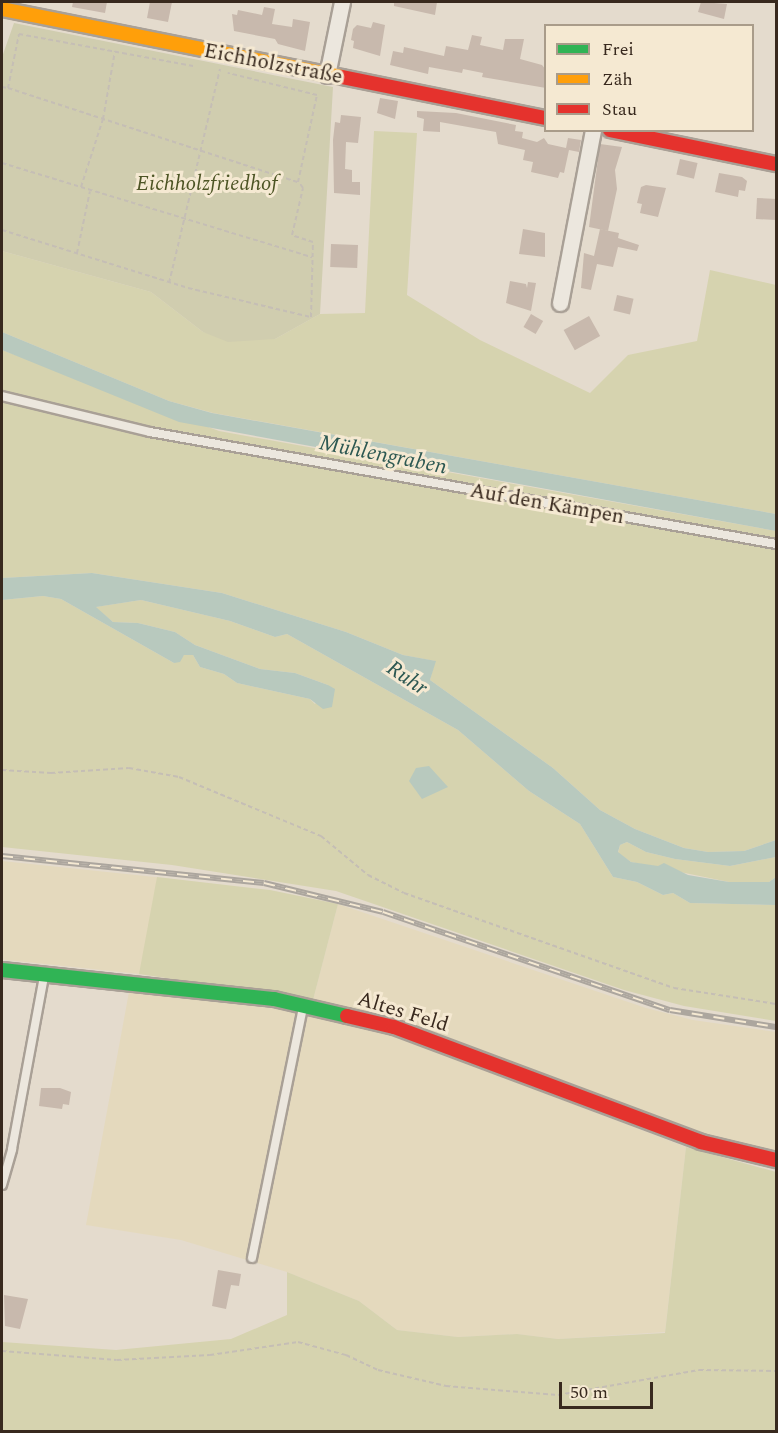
<!DOCTYPE html>
<meta charset="utf-8">
<style>
body{margin:0}
#map{position:relative;width:778px;height:1433px;overflow:hidden;background:#e4dbcd;font-family:Spectral,serif}
div>[style]{position:absolute}
.farmland>*{inset:0;background:#e4d9bd;transform-origin:0 0}
.green>*{inset:0;background:#d6d3af}
.cemetery>*{inset:0;background:#d0cdaf}
.water>*{inset:0;background:#b8c9be}
.building>*{inset:0;background:#c8b9ad;transform-origin:0 0}
.path>*{height:2px;margin-top:-1px;transform-origin:0;background:repeating-linear-gradient(90deg,#c5beb5 0 4.5px,transparent 0 7.5px)}
.roads{filter:drop-shadow(2px 0 #a9a096) drop-shadow(-2px 0 #a9a096) drop-shadow(0 2px #a9a096) drop-shadow(0 -2px #a9a096)}
.lane>*{height:8px;margin:-4px;padding:0 4px;transform-origin:4px;border-radius:4px;background:#ece7de}
.street>*{height:15px;margin:-7.5px;padding:0 7.5px;transform-origin:7.5px;border-radius:7.5px;background:#ece7de}
.fast>*{height:14px;margin:-7px;padding:0 7px;transform-origin:7px;border-radius:7px;background:#30b455}
.slow>*{height:14px;margin:-7px;padding:0 7px;transform-origin:7px;border-radius:7px;background:#ff9f0a}
.jam>*{height:14px;margin:-7px;padding:0 7px;transform-origin:7px;border-radius:7px;background:#e5322d}
.rail>*{height:6px;margin-top:-3px;transform-origin:0;background:repeating-linear-gradient(90deg,#f5e9d2 0 11px,#aca69e 0 22px);box-sizing:border-box;border-block:2px solid #aca69e}
span{translate:-50% -50%;white-space:nowrap;text-align:center;line-height:1.15;-webkit-text-stroke:6px #f5e9d2;paint-order:stroke}
.street-label{font-size:21px;color:#38291e}
.park-label{font-size:21px;color:#4c5424;font-style:italic}
.water-label{font-size:22px;color:#2d5852;font-style:italic}
.frame{position:absolute;inset:0;border:3px solid #38291e;pointer-events:none}
.legend{position:absolute;left:544px;top:24px;width:210px;height:108px;box-sizing:border-box;background:#f5e9d2;border:2px solid #a99c8a;margin:0;padding:8px 10px;list-style:none;font-size:18px;color:#38291e}
.legend li{display:flex;align-items:center;gap:12px;height:30px}
.legend b{width:30px;border:2px solid #a99c8a}
.scale{position:absolute;left:559px;top:1382px;width:94px;height:27px;box-sizing:border-box;border:3px solid #38291e;border-top:0;padding-left:8px;font-size:18px;line-height:21px;white-space:nowrap;color:#38291e;-webkit-text-stroke:4px #f5e9d2;paint-order:stroke}
</style>
<div id="map">
<div class="farmland">
<i style="left:2px;top:861px;width:156px;height:98px;rotate:6deg"></i>
<i style="clip-path:polygon(338px 904px,646px 1008px,693px 1020px,776px 1032px,776px 1154px,747px 1150px,313px 1000px)"></i>
<i style="clip-path:polygon(129px 992px,297px 1011px,394px 1036px,686px 1147px,665px 1332px,558px 1339px,517px 1334px,458px 1337px,397px 1330px,359px 1301px,287px 1272px,181px 1240px,86px 1225px)"></i>
</div>
<div class="green">
<i style="clip-path:polygon(374px 131px,417px 133px,407px 295px,480px 340px,590px 393px,628px 355px,697px 341px,710px 270px,776px 285px,776px 514px,213px 413px,169px 401px,2px 332px,2px 251px,151px 292px,203px 332px,275px 339px,320px 314px,365px 313px)"></i>
<i style="clip-path:polygon(2px 350px,219px 431px,776px 531px,776px 542px,152px 429px,2px 394px)"></i>
<i style="clip-path:polygon(2px 400px,180px 441px,776px 548px,776px 840px,744px 851px,708px 852px,684px 848px,635px 829px,600px 810px,553px 768px,430px 680px,435px 661px,403px 655px,346px 632px,222px 593px,92px 573px,2px 578px)"></i>
<i style="clip-path:polygon(43px 596px,61px 599px,174px 663px,184px 655px,193px 655px,200px 667px,224px 674px,237px 683px,310px 699px,315px 704px,328px 685px,295px 673px,260px 669px,195px 645px,175px 632px,138px 623px,113px 622px,95px 607px,141px 600px,230px 621px,275px 637px,287px 634px,458px 730px,529px 791px,580px 824px,613px 877px,637px 882px,663px 895px,673px 893px,690px 903px,776px 905px,776px 1021px,684px 1006px,624px 990px,336px 891px,172px 865px,2px 847px,2px 600px)"></i>
<i style="clip-path:polygon(627px 842px,646px 852px,675px 859px,730px 866px,776px 857px,776px 877px,769px 882px,729px 882px,631px 862px,618px 853px,620px 845px)"></i>
<i style="clip-path:polygon(157px 877px,270px 890px,338px 904px,313px 1000px,139px 974px)"></i>
<i style="clip-path:polygon(686px 1147px,776px 1172px,776px 1431px,2px 1431px,2px 1342px,116px 1350px,231px 1339px,287px 1315px,287px 1272px,359px 1301px,397px 1330px,458px 1337px,517px 1334px,558px 1339px,665px 1333px)"></i>
</div>
<div class="cemetery">
<i style="clip-path:polygon(14px 23px,333px 87px,320px 314px,275px 339px,228px 342px,203px 332px,151px 292px,2px 251px,2px 57px)"></i>
</div>
<div class="water">
<i style="clip-path:polygon(2px 332px,169px 401px,212px 413px,776px 514px,776px 531px,179px 422px,2px 350px)"></i>
<i style="clip-path:polygon(92px 573px,222px 593px,346px 632px,403px 655px,436px 661px,430px 680px,553px 768px,600px 810px,635px 829px,684px 848px,708px 852px,744px 851px,776px 840px,776px 857px,730px 866px,675px 859px,646px 852px,627px 842px,620px 845px,618px 852px,631px 862px,658px 866px,664px 863px,688px 875px,729px 882px,769px 882px,776px 877px,776px 905px,690px 903px,673px 893px,663px 895px,637px 882px,613px 877px,580px 824px,529px 791px,458px 730px,287px 634px,275px 637px,230px 621px,141px 600px,96px 607px,113px 622px,138px 623px,175px 632px,195px 645px,260px 669px,295px 673px,328px 685px,335px 689px,332px 707px,323px 709px,310px 699px,237px 683px,224px 674px,200px 667px,193px 655px,184px 655px,180px 662px,174px 663px,61px 599px,43px 596px,2px 600px,2px 578px)"></i>
<i style="clip-path:polygon(429px 766px,448px 787px,422px 799px,409px 781px,416px 768px)"></i>
</div>
<div class="building">
<i style="clip-path:polygon(73px 2px,107px 2px,105px 13px,72px 7px)"></i>
<i style="clip-path:polygon(150px 2px,172px 2px,168px 22px,147px 18px)"></i>
<i style="clip-path:polygon(394px 2px,437px 2px,435px 15px,394px 6px)"></i>
<i style="clip-path:polygon(701px 2px,727px 4px,724px 19px,698px 12px)"></i>
<i style="clip-path:polygon(264px 7px,275px 9px,272px 24px,292px 27px,293px 19px,310px 22px,305px 51px,278px 44px,275px 39px,234px 31px,232px 14px,237px 15px,238px 10px,262px 15px)"></i>
<i style="clip-path:polygon(373px 22px,385px 25px,380px 56px,353px 48px,354px 41px,351px 40px,353px 29px,357px 25px,371px 28px)"></i>
<i style="clip-path:polygon(472px 35px,482px 37px,480px 45px,503px 50px,505px 39px,524px 39px,520px 59px,542px 65px,546px 70px,546px 88px,482px 77px,483px 73px,463px 69px,462px 73px,429px 67px,428px 74px,390px 65px,393px 51px,403px 53px,404px 47px,444px 56px,446px 46px,468px 50px)"></i>
<i style="clip-path:polygon(380px 98px,398px 101px,395px 119px,377px 113px)"></i>
<i style="clip-path:polygon(417px 111px,456px 113px,516px 125px,515px 131px,523px 132px,522px 138px,537px 142px,544px 138px,548px 144px,566px 148px,568px 138px,581px 140px,579px 152px,569px 150px,564px 173px,560px 172px,558px 178px,531px 172px,533px 162px,523px 160px,525px 150px,498px 144px,496px 132px,440px 122px,440px 132px,423px 131px,424px 119px,417px 117px)"></i>
<i style="clip-path:polygon(341px 115px,361px 117px,358px 143px,346px 142px,345px 169px,352px 170px,352px 182px,360px 182px,360px 195px,334px 193px,333px 140px,335px 122px,340px 123px)"></i>
<i style="clip-path:polygon(600px 144px,622px 147px,615px 170px,617px 189px,608px 231px,589px 227px)"></i>
<i style="left:680px;top:159px;width:18px;height:16px;rotate:13deg"></i>
<i style="clip-path:polygon(719px 173px,742px 177px,747px 181px,745px 191px,739px 190px,738px 197px,715px 192px)"></i>
<i style="clip-path:polygon(646px 185px,666px 188px,658px 217px,640px 213px,642px 204px,637px 203px,641px 187px)"></i>
<i style="left:757px;top:198px;width:20px;height:21px;rotate:3deg"></i>
<i style="clip-path:polygon(523px 229px,545px 233px,545px 257px,519px 254px)"></i>
<i style="clip-path:polygon(600px 229px,619px 233px,618px 238px,639px 245px,637px 251px,618px 247px,613px 267px,597px 264px,591px 290px,581px 288px,584px 253px,594px 256px)"></i>
<i style="left:331px;top:244px;width:27px;height:23px;rotate:2deg"></i>
<i style="clip-path:polygon(510px 281px,526px 284px,527px 288px,528px 282px,536px 283px,531px 311px,506px 303px)"></i>
<i style="left:617px;top:295px;width:17px;height:16px;rotate:13deg"></i>
<i style="left:531px;top:314px;width:14px;height:15px;rotate:30deg"></i>
<i style="left:589px;top:316px;width:23px;height:29px;rotate:61deg"></i>
<i style="clip-path:polygon(41px 1088px,60px 1088px,71px 1092px,69px 1105px,63px 1104px,62px 1109px,39px 1106px)"></i>
<i style="clip-path:polygon(218px 1270px,241px 1274px,239px 1286px,231px 1285px,226px 1309px,212px 1306px)"></i>
<i style="clip-path:polygon(4px 1295px,28px 1299px,20px 1329px,5px 1326px)"></i>
</div>
<div class="path">
<i style="left:2px;top:87px;width:6px;rotate:9deg"></i>
<i style="left:8px;top:88px;width:55px;rotate:-78.5deg"></i>
<i style="left:19px;top:34px;width:177px;rotate:10.4deg"></i>
<i style="left:8px;top:88px;width:305px;rotate:18deg"></i>
<i style="left:298px;top:182px;width:89px;rotate:-77.7deg"></i>
<i style="left:317px;top:95px;width:92px;rotate:-166.1deg"></i>
<i style="left:2px;top:163px;width:324px;rotate:16.9deg"></i>
<i style="left:81px;top:187px;width:71px;rotate:-72.1deg"></i>
<i style="left:103px;top:119px;width:69px;rotate:-80deg"></i>
<i style="left:2px;top:230px;width:195px;rotate:17.3deg"></i>
<i style="left:188px;top:288px;width:126px;rotate:13.3deg"></i>
<i style="left:311px;top:317px;width:75px;rotate:-88.5deg"></i>
<i style="left:313px;top:242px;width:22px;rotate:-162deg"></i>
<i style="left:292px;top:235px;width:48px;rotate:-76.8deg"></i>
<i style="left:303px;top:188px;width:7px;rotate:-124deg"></i>
<i style="left:77px;top:253px;width:63px;rotate:-78.2deg"></i>
<i style="left:169px;top:283px;width:220px;rotate:-76.6deg"></i>
<i style="left:2px;top:770px;width:49px;rotate:3.5deg"></i>
<i style="left:51px;top:773px;width:78px;rotate:-3.7deg"></i>
<i style="left:129px;top:768px;width:51px;rotate:10.2deg"></i>
<i style="left:179px;top:777px;width:154px;rotate:22.6deg"></i>
<i style="left:321px;top:836px;width:61px;rotate:39.7deg"></i>
<i style="left:368px;top:875px;width:40px;rotate:26.6deg"></i>
<i style="left:404px;top:893px;width:286px;rotate:19.4deg"></i>
<i style="left:674px;top:988px;width:103px;rotate:8.9deg"></i>
<i style="left:2px;top:1351px;width:115px;rotate:4.5deg"></i>
<i style="left:117px;top:1360px;width:93px;rotate:-3.1deg"></i>
<i style="left:210px;top:1355px;width:89px;rotate:-8.4deg"></i>
<i style="left:298px;top:1342px;width:50px;rotate:15.2deg"></i>
<i style="left:346px;top:1355px;width:35px;rotate:25deg"></i>
<i style="left:378px;top:1370px;width:70px;rotate:13.2deg"></i>
<i style="left:446px;top:1386px;width:112px;rotate:4.6deg"></i>
<i style="left:558px;top:1395px;width:143px;rotate:-10.1deg"></i>
<i style="left:699px;top:1370px;width:77px;rotate:0.7deg"></i>
</div>
<div class="roads">
<div class="lane">
<i style="left:2px;top:396px;width:152px;rotate:13.7deg"></i>
<i style="left:150px;top:432px;width:636px;rotate:10.14deg"></i>
<i style="left:2px;top:1185px;width:37px;rotate:-74deg"></i>
<i style="left:12px;top:1149px;width:176px;rotate:-79.5deg"></i>
<i style="left:252px;top:1258px;width:256px;rotate:-78.5deg"></i>
</div>
<div class="street">
<i style="left:327px;top:75px;width:75px;rotate:-78.4deg"></i>
<i style="left:560px;top:303px;width:176px;rotate:-79.2deg"></i>
</div>
<div class="fast">
<i style="left:2px;top:970px;width:274px;rotate:6.1deg"></i>
<i style="left:274px;top:999px;width:75px;rotate:13.1deg"></i>
</div>
<div class="slow">
<i style="left:2px;top:9px;width:347px;rotate:11.3deg"></i>
</div>
<div class="jam">
<i style="left:342px;top:77px;width:208px;rotate:11.4deg"></i>
<i style="left:610px;top:130px;width:169px;rotate:11.6deg"></i>
<i style="left:347px;top:1016px;width:48px;rotate:13.2deg"></i>
<i style="left:394px;top:1027px;width:328px;rotate:20.5deg"></i>
<i style="left:701px;top:1142px;width:77px;rotate:13.5deg"></i>
</div>
</div>
<div class="rail">
<i style="left:2px;top:856px;width:263px;rotate:5.9deg"></i>
<i style="left:264px;top:883px;width:122px;rotate:13.7deg"></i>
<i style="left:383px;top:912px;width:303px;rotate:18.9deg"></i>
<i style="left:670px;top:1010px;width:107px;rotate:9.1deg"></i>
</div>
<div class="street-label">
<span style="left:273px;top:64px;rotate:11deg">Eichholzstraße</span>
<span style="left:547px;top:504px;rotate:10deg">Auf den Kämpen</span>
<span style="left:403px;top:1012px;rotate:17deg">Altes Feld</span>
</div>
<div class="park-label">
<span style="left:207px;top:184px">Eichholzfriedhof</span>
</div>
<div class="water-label">
<span style="left:383px;top:455px;rotate:11deg">Mühlengraben</span>
<span style="left:407px;top:678px;rotate:34deg">Ruhr</span>
</div>
<div class="frame"></div>
<ul class="legend">
<li><b style="height:8px;background:#30b455"></b>Frei</li>
<li><b style="height:8px;background:#ff9f0a"></b>Zäh</li>
<li><b style="height:8px;background:#e5322d"></b>Stau</li>
</ul>
<div class="scale">50 m</div>
</div>
